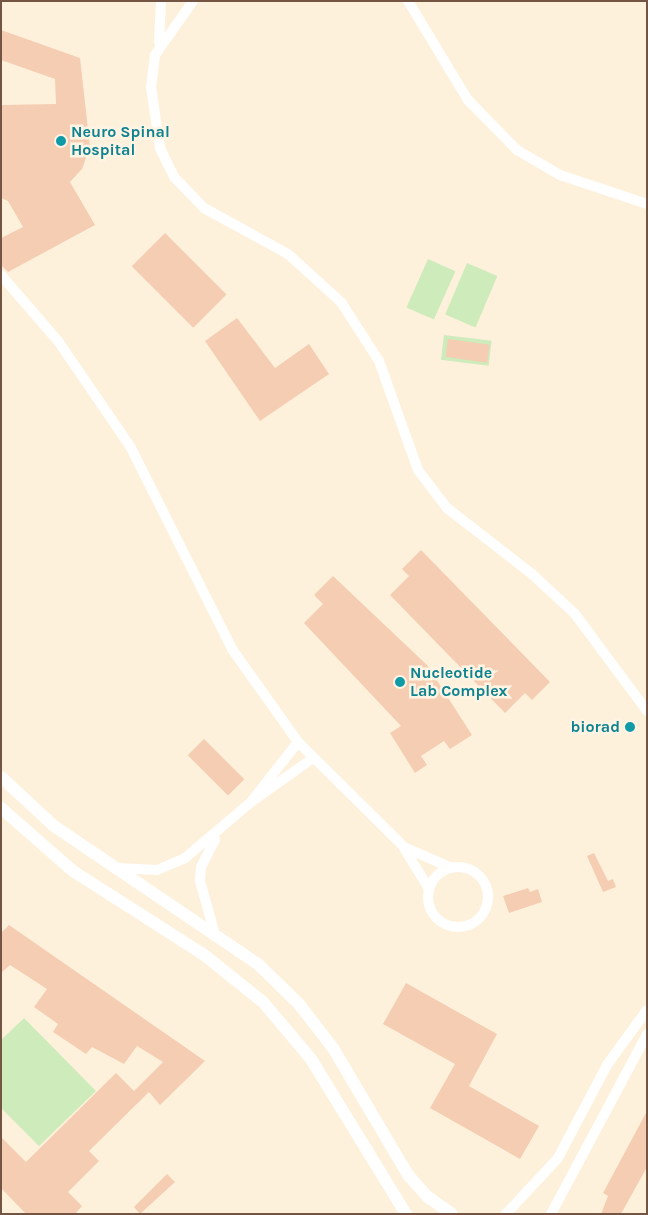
<!DOCTYPE html>
<style>
body{margin:0}
#map{position:relative;width:648px;height:1215px;overflow:hidden;background:#fef1dc;font-family:Karla,sans-serif}
div>[style]{position:absolute}
.green>*{inset:0;background:#ceebbb;transform-origin:0 0}
.building>*{inset:0;background:#f5cdb2;transform-origin:0 0}
.minor>*{height:10px;margin:-5px;padding:0 5px;transform-origin:5px;border-radius:5px;background:#fff}
.minor>.ring{margin:-5px;padding:0;box-sizing:content-box;background:none;border:10px solid #fff;border-radius:50%}
.tertiary>*{height:12px;margin:-6px;padding:0 6px;transform-origin:6px;border-radius:6px;background:#fff}
.dots>*{width:14px;height:14px;translate:-50% -50%;box-sizing:border-box;border:2px solid #fff4e4;border-radius:50%}
span{translate:-50% -50%;white-space:nowrap;text-align:center;line-height:1.15;-webkit-text-stroke:5px #fff4e4;paint-order:stroke}
.culture-label{font-size:16px;color:#0d838f;font-weight:700}
.left{translate:0 -50%;text-align:left}
.right{translate:-100% -50%;text-align:right}
.frame{position:absolute;inset:0;border:2px solid #745544;pointer-events:none}
</style>
<div id="map">
<div class="green">
<i style="left:428px;top:259px;width:30px;height:53px;rotate:24deg"></i>
<i style="left:467px;top:263px;width:33px;height:56px;rotate:23deg"></i>
<i style="left:444px;top:335px;width:48px;height:25px;rotate:7deg"></i>
<i style="clip-path:polygon(24px 1018px,96px 1091px,39px 1146px,1px 1108px,1px 1040px)"></i>
</div>
<div class="building">
<i style="clip-path:polygon(1px 30px,80px 58px,90px 147px,82px 169px,70px 182px,95px 225px,8px 272px,1px 265px,1px 238px,23px 227px,8px 201px,1px 198px,1px 105px,56px 104px,55px 79px,1px 60px)"></i>
<i style="left:165px;top:233px;width:87px;height:47px;rotate:45deg"></i>
<i style="clip-path:polygon(237px 318px,275px 368px,309px 344px,329px 374px,260px 421px,205px 341px)"></i>
<i style="left:448px;top:339px;width:42px;height:18px;rotate:8deg"></i>
<i style="clip-path:polygon(421px 550px,550px 682px,532px 700px,525px 693px,505px 713px,390px 595px,409px 576px,402px 569px)"></i>
<i style="clip-path:polygon(333px 576px,427px 665px,472px 735px,450px 749px,444px 741px,421px 756px,427px 765px,415px 773px,390px 733px,401px 726px,304px 623px,323px 604px,314px 595px)"></i>
<i style="left:204px;top:739px;width:57px;height:23px;rotate:45deg"></i>
<i style="clip-path:polygon(594px 853px,608px 881px,613px 879px,616px 887px,603px 892px,587px 856px)"></i>
<i style="clip-path:polygon(528px 888px,530px 892px,538px 889px,542px 902px,509px 913px,503px 896px)"></i>
<i style="clip-path:polygon(9px 925px,205px 1061px,160px 1105px,149px 1092px,89px 1151px,99px 1161px,68px 1192px,82px 1206px,75px 1214px,26px 1214px,1px 1188px,1px 1137px,26px 1162px,116px 1073px,134px 1091px,163px 1062px,137px 1046px,124px 1064px,92px 1047px,86px 1054px,53px 1032px,58px 1024px,34px 1007px,47px 989px,10px 965px,1px 973px,1px 933px)"></i>
<i style="clip-path:polygon(406px 983px,497px 1034px,469px 1086px,539px 1126px,520px 1159px,430px 1108px,455px 1064px,383px 1024px)"></i>
<i style="clip-path:polygon(647px 1111px,647px 1167px,621px 1214px,601px 1214px,608px 1196px,603px 1193px)"></i>
<i style="clip-path:polygon(167px 1174px,175px 1182px,140px 1214px,134px 1207px)"></i>
</div>
<div class="minor">
<i style="left:193px;top:1px;width:66px;rotate:125.1deg"></i>
<i style="left:155px;top:55px;width:32px;rotate:97deg"></i>
<i style="left:151px;top:87px;width:62px;rotate:81.6deg"></i>
<i style="left:160px;top:148px;width:32px;rotate:64deg"></i>
<i style="left:174px;top:177px;width:43px;rotate:45.9deg"></i>
<i style="left:204px;top:208px;width:96px;rotate:28.7deg"></i>
<i style="left:288px;top:254px;width:72px;rotate:42.2deg"></i>
<i style="left:341px;top:302px;width:70px;rotate:57.2deg"></i>
<i style="left:379px;top:361px;width:116px;rotate:70.3deg"></i>
<i style="left:418px;top:470px;width:48px;rotate:52.7deg"></i>
<i style="left:447px;top:508px;width:108px;rotate:37.8deg"></i>
<i style="left:532px;top:574px;width:59px;rotate:42.9deg"></i>
<i style="left:575px;top:614px;width:121px;rotate:53.4deg"></i>
<i style="left:408px;top:1px;width:116px;rotate:58.8deg"></i>
<i style="left:468px;top:100px;width:70px;rotate:45.6deg"></i>
<i style="left:517px;top:150px;width:50px;rotate:30.2deg"></i>
<i style="left:560px;top:175px;width:92px;rotate:18.4deg"></i>
<i style="left:159px;top:42px;width:41px;rotate:-87.2deg"></i>
<i style="left:1px;top:275px;width:87px;rotate:49.2deg"></i>
<i style="left:58px;top:341px;width:127px;rotate:55.6deg"></i>
<i style="left:130px;top:446px;width:227px;rotate:63.3deg"></i>
<i style="left:232px;top:649px;width:114px;rotate:54.6deg"></i>
<i style="left:298px;top:742px;width:149px;rotate:44.7deg"></i>
<i style="left:404px;top:847px;width:52px;rotate:23.6deg"></i>
<i style="left:254px;top:800px;width:72px;rotate:-35.4deg"></i>
<i style="left:404px;top:848px;width:48px;rotate:58.6deg"></i>
<i class="ring" style="left:428px;top:867px;width:50px;height:50px"></i>
<i style="left:117px;top:868px;width:40px;rotate:2.9deg"></i>
<i style="left:157px;top:870px;width:30px;rotate:-23deg"></i>
<i style="left:185px;top:858px;width:87px;rotate:-40.3deg"></i>
<i style="left:251px;top:802px;width:76px;rotate:-51.9deg"></i>
<i style="left:214px;top:931px;width:52px;rotate:-105.6deg"></i>
<i style="left:200px;top:881px;width:14px;rotate:-86deg"></i>
<i style="left:201px;top:867px;width:31px;rotate:-63deg"></i>
<i style="left:506px;top:1214px;width:76px;rotate:-47.1deg"></i>
<i style="left:558px;top:1158px;width:105px;rotate:-62.2deg"></i>
<i style="left:607px;top:1065px;width:68px;rotate:-54deg"></i>
<i style="left:551px;top:1214px;width:204px;rotate:-61.9deg"></i>
</div>
<div class="tertiary">
<i style="left:1px;top:777px;width:72px;rotate:42.8deg"></i>
<i style="left:54px;top:826px;width:248px;rotate:34.1deg"></i>
<i style="left:259px;top:965px;width:56px;rotate:44.3deg"></i>
<i style="left:299px;top:1004px;width:56px;rotate:52.3deg"></i>
<i style="left:333px;top:1048px;width:147px;rotate:59.4deg"></i>
<i style="left:408px;top:1175px;width:30px;rotate:48deg"></i>
<i style="left:428px;top:1197px;width:29px;rotate:35deg"></i>
<i style="left:1px;top:808px;width:96px;rotate:41.2deg"></i>
<i style="left:73px;top:871px;width:154px;rotate:32.6deg"></i>
<i style="left:203px;top:954px;width:77px;rotate:38.7deg"></i>
<i style="left:263px;top:1002px;width:75px;rotate:49.9deg"></i>
<i style="left:311px;top:1059px;width:182px;rotate:58.5deg"></i>
</div>
<div class="dots">
<i style="left:61px;top:141px;background:#0f9aa8"></i>
<i style="left:400px;top:682px;background:#0f9aa8"></i>
<i style="left:630px;top:727px;background:#0f9aa8"></i>
</div>
<div class="culture-label">
<span class="left" style="left:71px;top:141px">Neuro Spinal<br>Hospital</span>
<span class="left" style="left:410px;top:682px">Nucleotide<br>Lab Complex</span>
<span class="right" style="left:620px;top:727px">biorad</span>
</div>
<div class="frame"></div>
</div>
